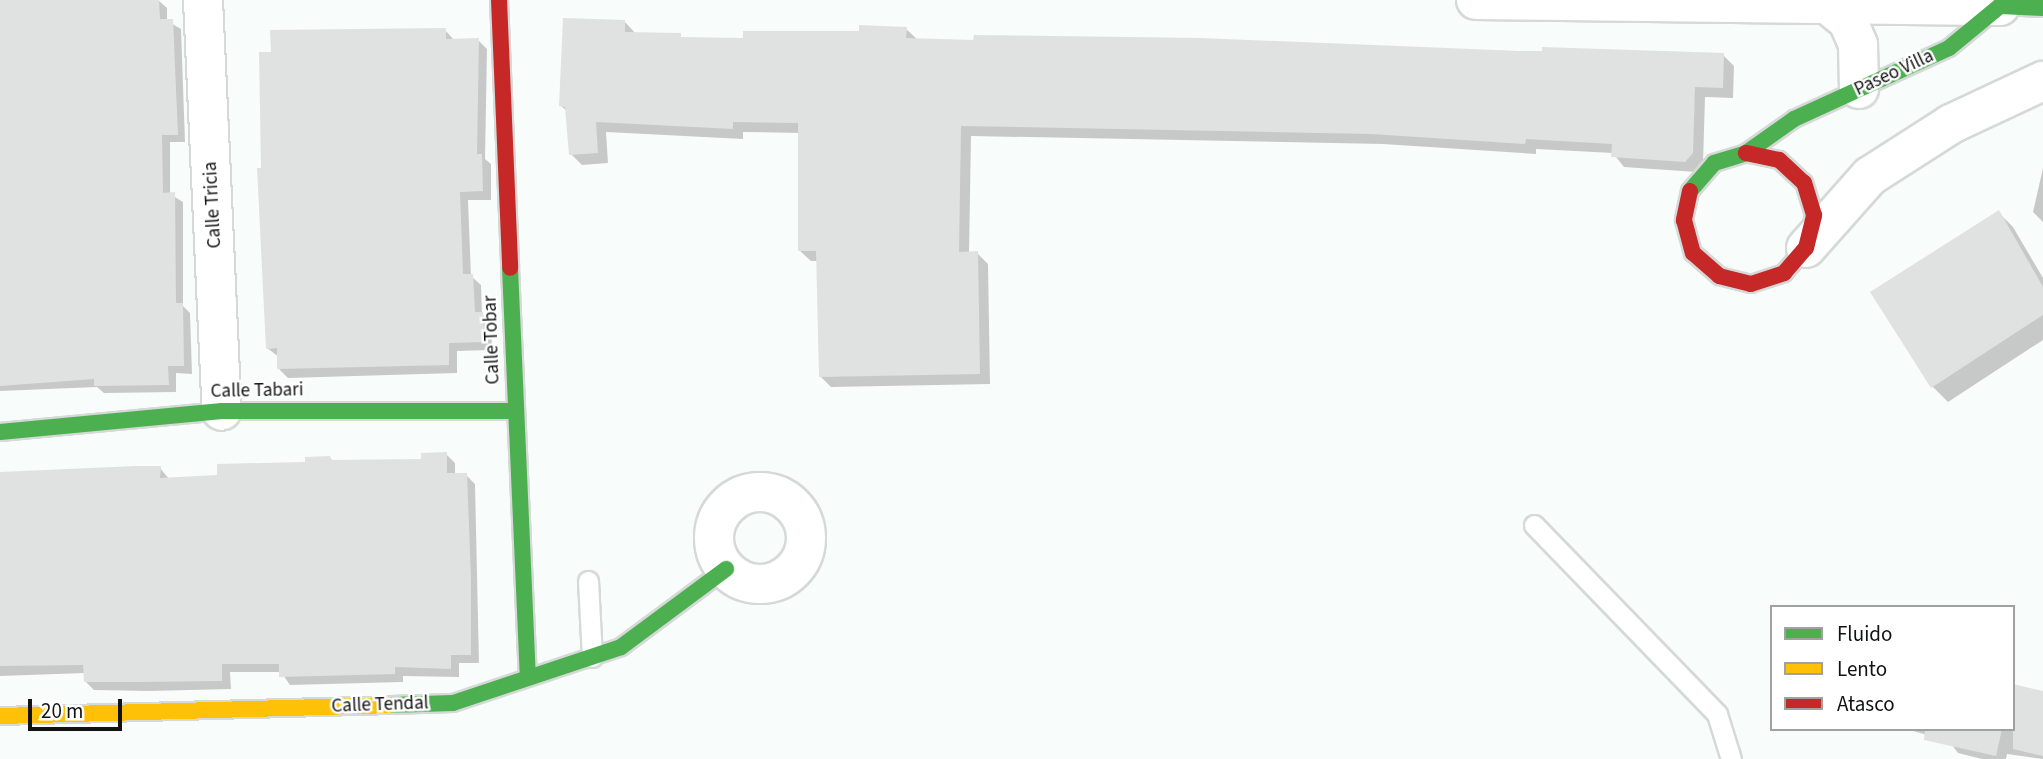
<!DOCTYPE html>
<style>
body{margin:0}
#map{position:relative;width:2043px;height:759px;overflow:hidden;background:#f8fcfa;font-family:"Source Sans 3",sans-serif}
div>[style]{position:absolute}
.shadow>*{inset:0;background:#0003}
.building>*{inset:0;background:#dfe2e1}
.roads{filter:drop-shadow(2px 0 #d5d9d7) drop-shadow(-2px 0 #d5d9d7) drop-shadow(0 2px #d5d9d7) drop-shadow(0 -2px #d5d9d7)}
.lane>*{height:19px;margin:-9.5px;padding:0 9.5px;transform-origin:9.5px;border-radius:9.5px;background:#fefffe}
.street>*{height:38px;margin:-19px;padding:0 19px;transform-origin:19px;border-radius:19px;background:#fefffe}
.street>.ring{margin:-19px;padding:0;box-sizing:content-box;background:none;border:38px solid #fefffe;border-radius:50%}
.fast>*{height:16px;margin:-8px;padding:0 8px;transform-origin:8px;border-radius:8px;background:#4caf50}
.slow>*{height:16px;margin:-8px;padding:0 8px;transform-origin:8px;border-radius:8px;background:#ffc107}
.jam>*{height:16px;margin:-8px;padding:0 8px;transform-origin:8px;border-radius:8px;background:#c62828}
span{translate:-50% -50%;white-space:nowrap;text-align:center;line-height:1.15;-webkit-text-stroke:5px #fff;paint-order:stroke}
.street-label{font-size:19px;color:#111312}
.legend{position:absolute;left:1770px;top:605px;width:245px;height:126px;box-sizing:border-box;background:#fff;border:2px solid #a0a1a0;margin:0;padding:9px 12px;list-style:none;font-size:21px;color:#111312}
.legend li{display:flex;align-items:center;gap:14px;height:35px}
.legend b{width:35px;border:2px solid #a0a1a0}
.scale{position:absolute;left:28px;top:699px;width:94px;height:32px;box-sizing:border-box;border:4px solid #111312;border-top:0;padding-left:9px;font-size:21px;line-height:24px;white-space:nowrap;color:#111312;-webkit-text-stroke:5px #fff;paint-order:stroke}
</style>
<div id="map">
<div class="shadow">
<i style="clip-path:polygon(0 0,158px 0,167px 8px,167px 21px,181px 29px,185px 142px,170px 142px,170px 194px,183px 202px,183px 306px,190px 313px,192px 374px,176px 373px,176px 392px,104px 393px,97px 387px,0 391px)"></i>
<i style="clip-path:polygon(625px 22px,636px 34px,684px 39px,745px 40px,906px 29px,918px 40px,1723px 55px,1734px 66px,1733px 98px,1705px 97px,1703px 164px,1696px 172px,1624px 167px,1613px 153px,1536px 149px,1536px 154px,1383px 144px,971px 136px,969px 253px,977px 253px,988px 264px,990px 384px,831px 387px,820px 376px,818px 261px,811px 261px,800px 251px,800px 133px,743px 132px,743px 139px,606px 132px,608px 163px,582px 165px,571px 154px,567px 111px,561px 106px)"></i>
<i style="clip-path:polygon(445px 30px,454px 40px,478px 40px,487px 49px,485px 159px,491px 164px,491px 200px,468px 200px,471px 276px,481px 285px,482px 314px,491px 323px,492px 350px,457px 351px,457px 373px,288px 378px,279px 369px,279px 357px,267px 348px,263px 169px)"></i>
<i style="clip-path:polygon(2043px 168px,2043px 222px,2033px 212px)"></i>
<i style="clip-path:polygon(1998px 212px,2013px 227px,2043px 278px,2043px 340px,1948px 402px,1933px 387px,1873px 292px)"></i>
<i style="clip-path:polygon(446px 454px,455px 463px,455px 475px,466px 475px,475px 484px,479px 663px,459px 663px,459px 677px,403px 676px,403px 682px,290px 685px,281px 672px,230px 672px,231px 689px,149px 691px,94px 690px,85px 681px,85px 673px,0 676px,0 474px,160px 468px,169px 479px,219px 477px,330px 458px,334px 462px,423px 460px)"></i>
<i style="clip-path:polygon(2043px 692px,2043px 759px,2007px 754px,2006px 759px,1982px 759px,1958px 753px,1949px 741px,1906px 729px,2013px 729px)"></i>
</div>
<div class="building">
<i style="clip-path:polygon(0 0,159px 0,160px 19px,173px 19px,178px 135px,162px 135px,163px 193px,175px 192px,176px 303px,183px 303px,184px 366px,168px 366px,169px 385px,94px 386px,94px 379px,0 386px)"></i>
<i style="clip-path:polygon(563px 18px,625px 20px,625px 32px,681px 33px,681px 37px,743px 38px,743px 31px,859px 31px,859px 25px,907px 27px,906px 38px,973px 40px,974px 35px,1201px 38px,1542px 52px,1542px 47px,1724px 53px,1723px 88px,1695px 87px,1693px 153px,1685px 162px,1611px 157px,1612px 144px,1526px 139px,1525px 144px,1371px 134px,961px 126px,959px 252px,978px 251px,980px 374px,819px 377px,816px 251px,798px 251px,798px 123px,733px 122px,733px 129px,596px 122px,598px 153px,569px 155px,565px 107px,559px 106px)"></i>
<i style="clip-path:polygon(446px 28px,446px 39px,479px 38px,477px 154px,482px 154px,483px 191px,460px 192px,463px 274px,473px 274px,475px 312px,483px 312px,484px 342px,449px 343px,449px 365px,277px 369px,277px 348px,266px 349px,257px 168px,261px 168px,259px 52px,271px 52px,270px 30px)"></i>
<i style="clip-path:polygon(1999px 210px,2043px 287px,2043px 315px,1931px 388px,1870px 292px)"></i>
<i style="clip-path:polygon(447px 452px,447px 473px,467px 473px,471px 578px,471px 655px,451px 655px,451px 669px,395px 667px,395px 674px,279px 677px,279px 664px,222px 664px,222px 681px,139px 682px,84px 682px,83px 665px,0 666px,0 472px,135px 466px,161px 466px,160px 478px,217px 475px,217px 464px,305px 462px,305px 457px,330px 456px,331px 460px,421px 459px,421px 453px)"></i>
<i style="clip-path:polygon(2013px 684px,2043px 691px,2043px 756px,2013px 749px)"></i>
<i style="clip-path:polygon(1925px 729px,2002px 729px,1996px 756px,1924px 740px)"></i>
</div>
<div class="roads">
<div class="lane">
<i style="left:1534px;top:525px;width:263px;rotate:45.9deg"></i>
<i style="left:1717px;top:714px;width:47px;rotate:72.7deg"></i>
<i style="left:588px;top:581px;width:76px;rotate:87deg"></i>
</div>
<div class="street">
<i style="left:203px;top:0;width:411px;rotate:87.4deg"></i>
<i style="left:1476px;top:0;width:524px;rotate:0.66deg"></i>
<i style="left:1827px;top:4px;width:27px;rotate:39deg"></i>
<i style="left:1848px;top:21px;width:26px;rotate:67deg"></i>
<i style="left:1858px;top:45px;width:44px;rotate:88.7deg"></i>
<i style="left:1806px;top:248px;width:96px;rotate:-48.4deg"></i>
<i style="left:1870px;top:176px;width:96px;rotate:-32.7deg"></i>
<i style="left:1951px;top:124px;width:102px;rotate:-25.1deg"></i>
<i class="ring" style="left:714px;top:492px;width:54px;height:54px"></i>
</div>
<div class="fast">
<i style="left:1690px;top:191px;width:37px;rotate:-49deg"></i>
<i style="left:1714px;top:163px;width:34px;rotate:-17deg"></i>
<i style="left:1746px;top:153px;width:59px;rotate:-35.3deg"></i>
<i style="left:1794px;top:119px;width:170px;rotate:-24.6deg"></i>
<i style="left:1949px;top:48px;width:66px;rotate:-39.5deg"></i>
<i style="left:2000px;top:6px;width:43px;rotate:2.7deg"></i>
<i style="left:510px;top:268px;width:410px;rotate:87.5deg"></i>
<i style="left:0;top:432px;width:223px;rotate:-5.4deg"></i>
<i style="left:222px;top:411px;width:294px"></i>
<i style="left:390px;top:705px;width:63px;rotate:-1.8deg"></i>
<i style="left:453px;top:703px;width:177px;rotate:-18.4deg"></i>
<i style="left:621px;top:647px;width:131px;rotate:-36.6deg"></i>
</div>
<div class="slow">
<i style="left:0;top:716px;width:390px;rotate:-1.6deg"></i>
</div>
<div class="jam">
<i style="left:499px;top:0;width:268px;rotate:87.6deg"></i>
<i style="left:1690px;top:191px;width:30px;rotate:102deg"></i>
<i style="left:1684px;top:220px;width:34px;rotate:75deg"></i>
<i style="left:1693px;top:253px;width:35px;rotate:41deg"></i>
<i style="left:1719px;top:276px;width:33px;rotate:14deg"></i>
<i style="left:1751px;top:284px;width:35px;rotate:-18deg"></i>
<i style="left:1784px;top:273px;width:33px;rotate:-49deg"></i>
<i style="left:1806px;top:248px;width:34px;rotate:-76deg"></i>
<i style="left:1814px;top:215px;width:34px;rotate:-107deg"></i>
<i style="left:1804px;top:183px;width:34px;rotate:-137deg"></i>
<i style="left:1779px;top:160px;width:34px;rotate:-168deg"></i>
</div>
</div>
<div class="street-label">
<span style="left:1894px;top:73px;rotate:-25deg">Paseo Villa</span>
<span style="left:213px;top:205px;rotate:-93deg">Calle Tricia</span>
<span style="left:492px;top:340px;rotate:-92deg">Calle Tobar</span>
<span style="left:257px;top:391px;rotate:-1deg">Calle Tabari</span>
<span style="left:380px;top:705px;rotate:-2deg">Calle Tendal</span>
</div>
<ul class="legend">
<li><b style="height:9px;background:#4caf50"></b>Fluido</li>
<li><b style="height:9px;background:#ffc107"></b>Lento</li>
<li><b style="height:9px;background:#c62828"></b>Atasco</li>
</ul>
<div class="scale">20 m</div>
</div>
